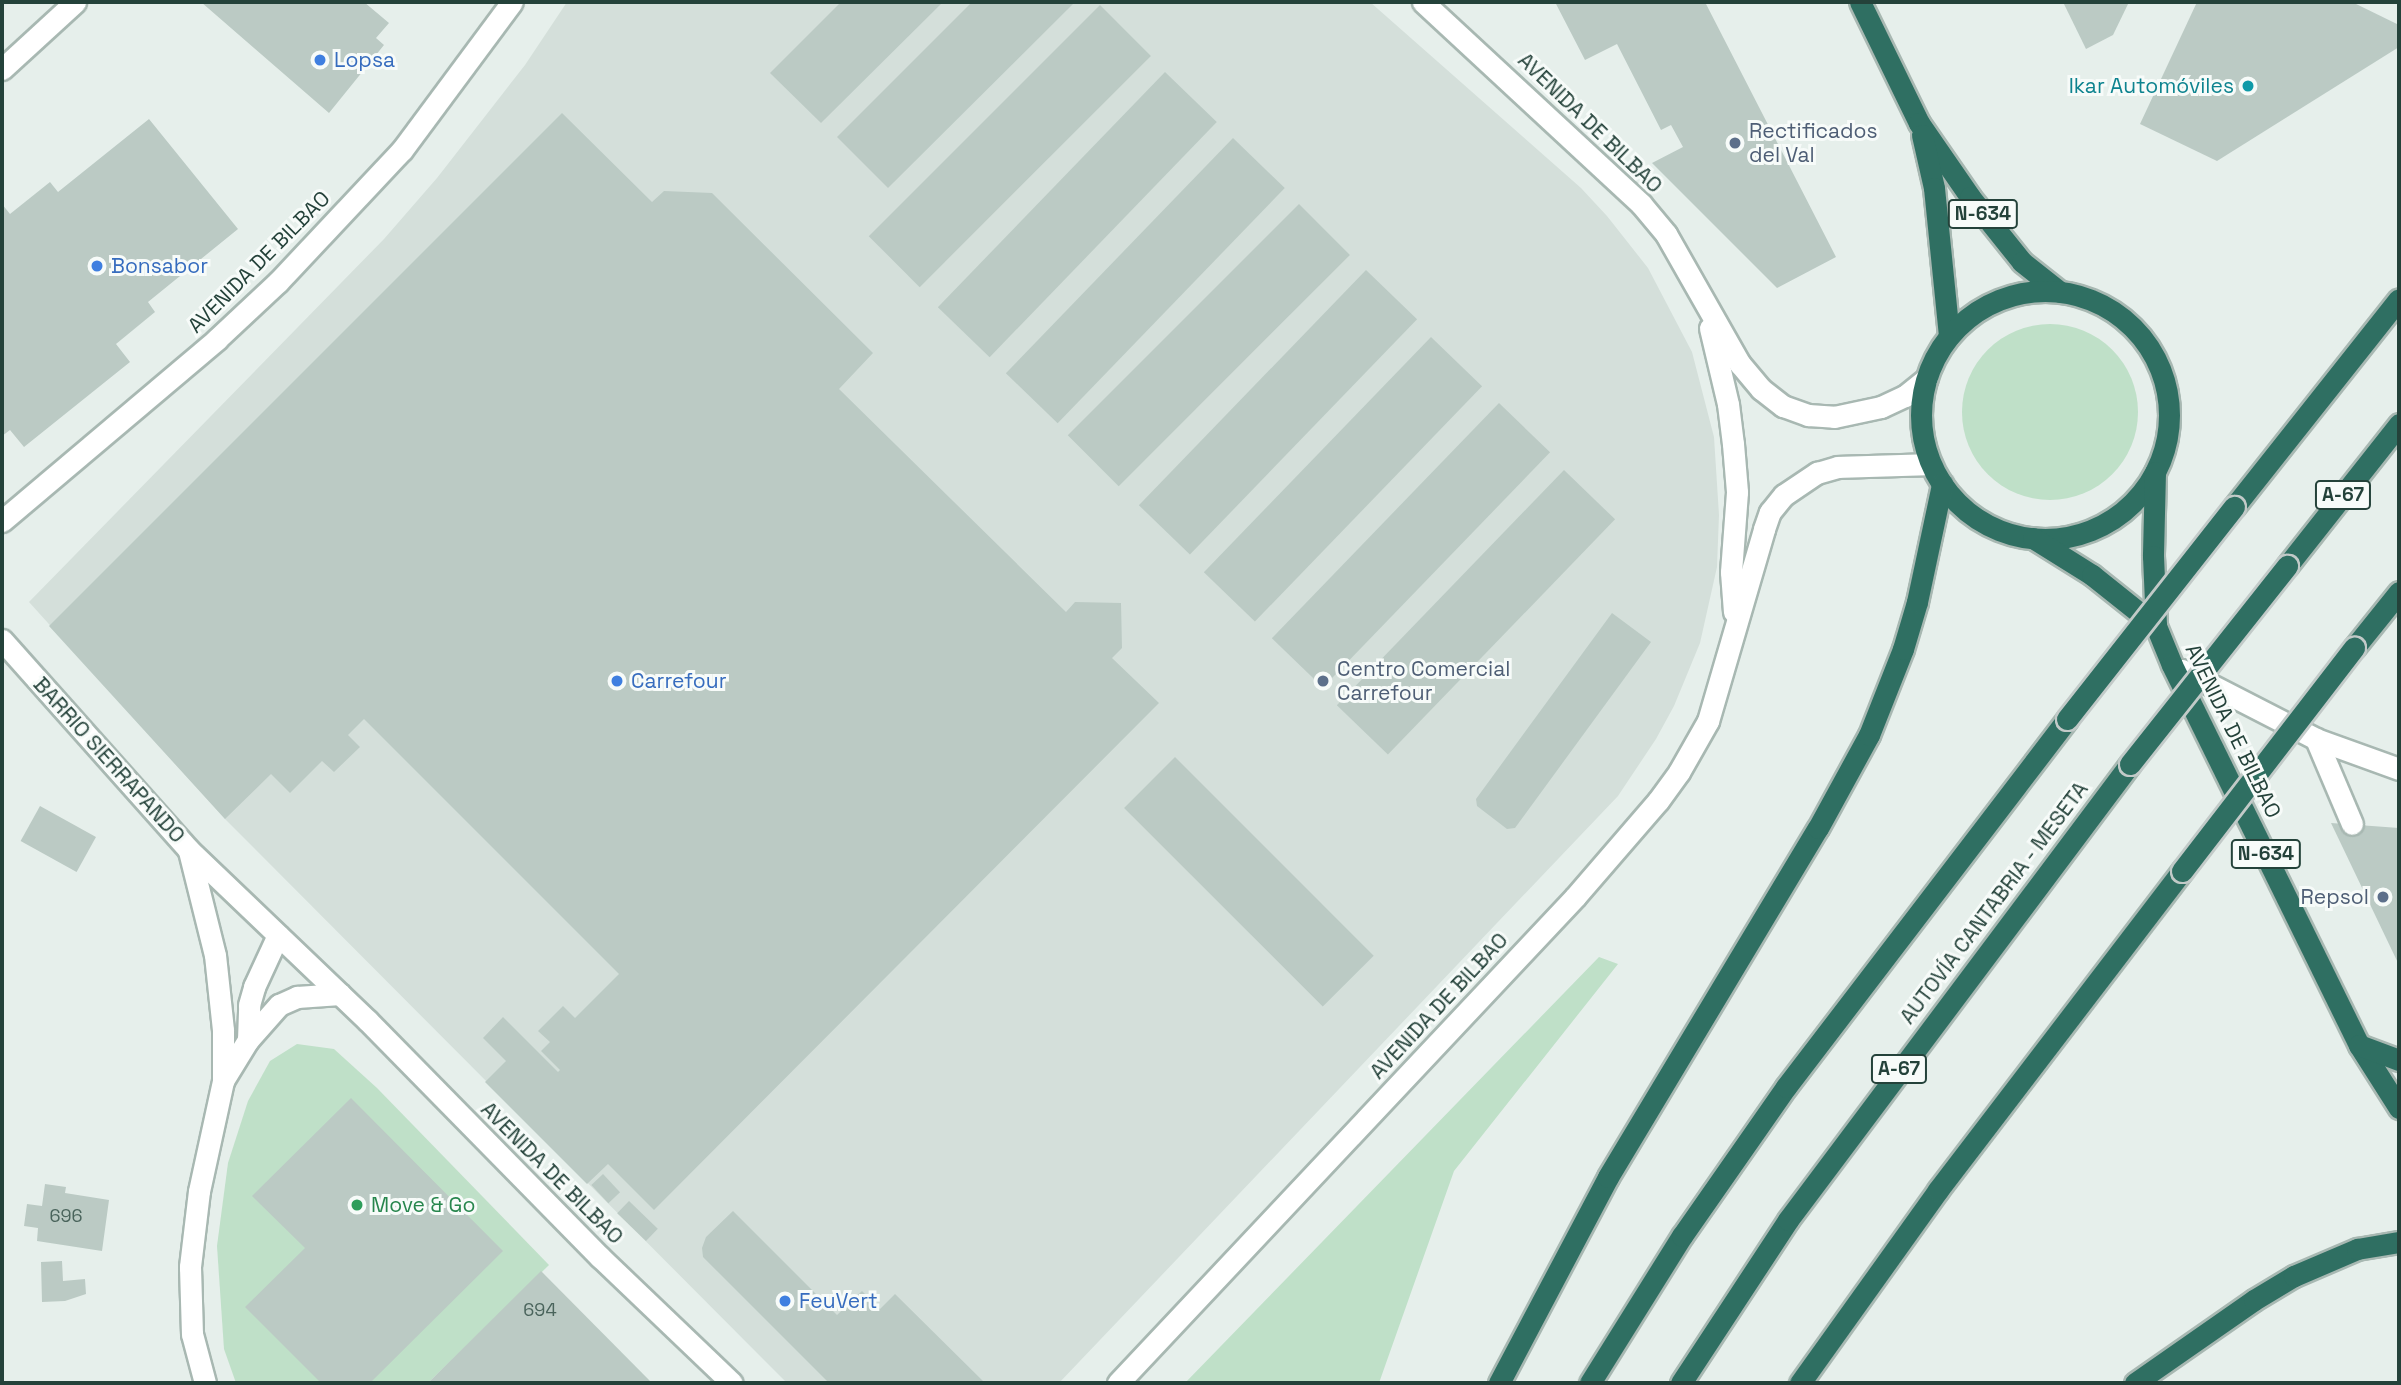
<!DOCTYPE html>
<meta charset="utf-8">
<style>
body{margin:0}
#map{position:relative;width:2401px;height:1385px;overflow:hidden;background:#e6efeb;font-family:"Space Grotesk",sans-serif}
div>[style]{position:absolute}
.built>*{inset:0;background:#d4dfda}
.green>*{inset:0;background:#bfe0c8}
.round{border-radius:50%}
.building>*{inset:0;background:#bbcac4;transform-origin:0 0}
.roads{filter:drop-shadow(2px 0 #a8b8b2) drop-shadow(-2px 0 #a8b8b2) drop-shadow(0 2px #a8b8b2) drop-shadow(0 -2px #a8b8b2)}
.lane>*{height:21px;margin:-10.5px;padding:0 10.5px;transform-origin:10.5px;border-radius:10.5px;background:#fff}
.street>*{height:21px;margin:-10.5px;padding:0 10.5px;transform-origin:10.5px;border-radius:10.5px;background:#fff}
.highway>*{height:21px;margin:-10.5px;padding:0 10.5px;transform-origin:10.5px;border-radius:10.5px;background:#2f6f62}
.highway>.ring{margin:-10.5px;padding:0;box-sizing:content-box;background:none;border:21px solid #2f6f62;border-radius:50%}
.bridges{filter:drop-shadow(2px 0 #c2cac8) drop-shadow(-2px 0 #c2cac8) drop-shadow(0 2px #c2cac8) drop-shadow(0 -2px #c2cac8)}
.highway-bridge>*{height:21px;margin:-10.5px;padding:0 10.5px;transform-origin:10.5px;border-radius:10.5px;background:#2f6f62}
.dots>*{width:19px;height:19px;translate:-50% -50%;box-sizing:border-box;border:4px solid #f7fbf9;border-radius:50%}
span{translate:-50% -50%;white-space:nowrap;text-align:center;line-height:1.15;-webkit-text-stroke:6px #f7fbf9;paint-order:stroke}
.number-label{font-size:18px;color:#4a645c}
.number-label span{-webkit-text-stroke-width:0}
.shield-label span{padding:2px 5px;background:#f7fbf9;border:2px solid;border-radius:5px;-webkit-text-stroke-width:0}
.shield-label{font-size:19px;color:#24423a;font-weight:700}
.shop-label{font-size:21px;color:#366cbe}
.left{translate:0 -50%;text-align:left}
.culture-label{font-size:21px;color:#0d838f}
.right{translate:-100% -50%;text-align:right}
.street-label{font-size:21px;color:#24423a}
.service-label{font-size:21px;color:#4e5e75}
.leisure-label{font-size:21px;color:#27864d}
.frame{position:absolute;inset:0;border:4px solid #24423a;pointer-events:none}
</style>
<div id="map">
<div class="built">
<i style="clip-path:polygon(567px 2px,1370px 2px,1581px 188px,1607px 216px,1648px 268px,1692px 352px,1714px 437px,1719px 515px,1717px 567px,1700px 643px,1674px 706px,1656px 739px,1618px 796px,1059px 1383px,787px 1383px,225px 819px,29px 602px,384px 239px,437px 178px,525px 65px)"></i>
</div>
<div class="green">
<i class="round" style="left:1962px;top:324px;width:176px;height:176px"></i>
<i style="clip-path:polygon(1599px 957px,1618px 964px,1454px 1171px,1379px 1383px,1185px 1383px)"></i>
<i style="clip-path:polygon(297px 1044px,334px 1049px,377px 1088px,549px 1265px,428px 1383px,236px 1383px,224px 1349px,217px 1246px,228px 1163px,248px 1101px,270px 1061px)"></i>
</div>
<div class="building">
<i style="clip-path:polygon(201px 2px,364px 2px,389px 23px,376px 38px,384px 45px,329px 113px)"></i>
<i style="clip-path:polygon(841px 2px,943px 2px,821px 123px,770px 73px)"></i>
<i style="clip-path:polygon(972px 2px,1075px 2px,888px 188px,837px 137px)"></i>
<i style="clip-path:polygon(1555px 2px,1705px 2px,1836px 257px,1777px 288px,1652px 163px,1683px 147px,1671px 125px,1661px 130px,1617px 44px,1585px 60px)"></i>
<i style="clip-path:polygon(2063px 2px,2129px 2px,2113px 35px,2086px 49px)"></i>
<i style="clip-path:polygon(2197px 2px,2352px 2px,2399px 25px,2399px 47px,2217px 161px,2140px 124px)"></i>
<i style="left:1100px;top:5px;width:72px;height:327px;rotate:45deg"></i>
<i style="left:1165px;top:72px;width:72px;height:327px;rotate:44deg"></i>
<i style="clip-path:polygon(562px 113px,652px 202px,664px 191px,712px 193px,873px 353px,839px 389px,1066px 612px,1075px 602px,1121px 603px,1122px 648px,1112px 658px,1159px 703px,654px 1210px,608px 1164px,587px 1184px,485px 1082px,506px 1061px,483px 1038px,503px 1017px,558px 1072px,560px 1070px,541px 1051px,550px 1042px,538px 1031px,563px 1006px,575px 1018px,619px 974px,364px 719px,348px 735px,360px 747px,334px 772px,322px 761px,290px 793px,271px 774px,225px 819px,49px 626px)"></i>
<i style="clip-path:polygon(149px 119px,238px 229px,148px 302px,155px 312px,116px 344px,130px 362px,24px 447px,10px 430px,2px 436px,2px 204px,10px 214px,50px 182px,58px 192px)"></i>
<i style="left:1233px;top:138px;width:72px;height:327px;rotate:44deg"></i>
<i style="left:1299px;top:204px;width:72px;height:327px;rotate:45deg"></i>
<i style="left:1366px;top:270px;width:71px;height:327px;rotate:44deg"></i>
<i style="left:1431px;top:337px;width:71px;height:327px;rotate:44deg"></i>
<i style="left:1499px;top:403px;width:71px;height:327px;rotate:44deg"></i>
<i style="left:1564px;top:470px;width:71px;height:327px;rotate:44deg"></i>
<i style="clip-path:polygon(1612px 613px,1651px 642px,1515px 828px,1507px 829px,1477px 806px,1476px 799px)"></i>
<i style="left:1175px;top:757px;width:281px;height:72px;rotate:45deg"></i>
<i style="left:40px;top:806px;width:64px;height:40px;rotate:29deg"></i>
<i style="clip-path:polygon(2331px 823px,2399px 828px,2399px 965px)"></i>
<i style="clip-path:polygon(351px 1098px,503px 1251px,370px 1383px,321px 1383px,245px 1307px,305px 1248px,252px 1196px)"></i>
<i style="left:603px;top:1174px;width:25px;height:16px;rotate:47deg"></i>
<i style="clip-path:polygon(45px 1184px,66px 1187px,65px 1193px,109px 1200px,102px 1251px,37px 1241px,38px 1228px,24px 1226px,27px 1204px,42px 1206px)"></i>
<i style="left:629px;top:1201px;width:40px;height:17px;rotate:44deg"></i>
<i style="clip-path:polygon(733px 1211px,837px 1315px,862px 1291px,880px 1309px,895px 1294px,985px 1383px,829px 1383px,703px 1257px,702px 1248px,706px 1237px)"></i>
<i style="clip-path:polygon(62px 1261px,63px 1281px,85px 1279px,86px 1294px,65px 1301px,42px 1302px,41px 1262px)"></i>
<i style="clip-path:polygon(541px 1271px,652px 1383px,428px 1383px)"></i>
</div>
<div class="roads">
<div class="lane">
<i style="left:2316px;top:739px;width:92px;rotate:67deg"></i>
</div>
<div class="street">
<i style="left:1423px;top:2px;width:297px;rotate:42.8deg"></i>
<i style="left:1641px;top:204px;width:39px;rotate:50deg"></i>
<i style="left:1666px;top:234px;width:150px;rotate:60.4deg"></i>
<i style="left:1740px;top:364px;width:33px;rotate:50deg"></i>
<i style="left:1761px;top:389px;width:28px;rotate:38deg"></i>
<i style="left:1783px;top:406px;width:27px;rotate:20deg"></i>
<i style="left:1808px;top:415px;width:26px;rotate:4deg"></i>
<i style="left:1834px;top:417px;width:48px;rotate:-12deg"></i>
<i style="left:1881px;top:407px;width:26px;rotate:-25deg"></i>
<i style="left:1905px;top:396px;width:28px;rotate:-39deg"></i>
<i style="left:2px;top:69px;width:99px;rotate:-42.5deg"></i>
<i style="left:1710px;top:328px;width:78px;rotate:76.7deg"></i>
<i style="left:1728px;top:404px;width:40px;rotate:82.9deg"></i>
<i style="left:1733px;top:444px;width:48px;rotate:85.2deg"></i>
<i style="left:1737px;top:492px;width:80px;rotate:94.3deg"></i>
<i style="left:1731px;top:572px;width:40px;rotate:85.7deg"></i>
<i style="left:2px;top:521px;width:282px;rotate:-40.2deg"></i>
<i style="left:217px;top:339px;width:83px;rotate:-43.1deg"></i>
<i style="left:278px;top:282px;width:181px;rotate:-46.8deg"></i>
<i style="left:402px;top:150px;width:184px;rotate:-53.4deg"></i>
<i style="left:2px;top:640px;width:280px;rotate:48.3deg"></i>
<i style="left:188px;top:849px;width:249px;rotate:43.7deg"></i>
<i style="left:368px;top:1021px;width:331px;rotate:45.5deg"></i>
<i style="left:600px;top:1257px;width:182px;rotate:43.7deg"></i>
<i style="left:2182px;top:670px;width:151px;rotate:27.2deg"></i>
<i style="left:2316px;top:739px;width:88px;rotate:19.9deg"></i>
<i style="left:189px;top:851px;width:107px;rotate:76deg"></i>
<i style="left:215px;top:955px;width:75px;rotate:83.9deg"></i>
<i style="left:223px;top:1030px;width:51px;rotate:90deg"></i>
<i style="left:223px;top:1081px;width:113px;rotate:102.3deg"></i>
<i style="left:199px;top:1191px;width:77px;rotate:96.8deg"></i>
<i style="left:190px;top:1267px;width:67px;rotate:88.3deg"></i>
<i style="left:192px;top:1334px;width:51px;rotate:75.1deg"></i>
<i style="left:248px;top:1040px;width:35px;rotate:-88deg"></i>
<i style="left:249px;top:1005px;width:19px;rotate:-74deg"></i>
<i style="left:254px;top:987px;width:57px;rotate:-65.2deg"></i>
<i style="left:224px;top:1079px;width:46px;rotate:-58.4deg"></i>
<i style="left:248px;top:1040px;width:47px;rotate:-48.5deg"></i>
<i style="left:279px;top:1005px;width:20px;rotate:-24deg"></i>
<i style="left:297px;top:997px;width:43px;rotate:-4deg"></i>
<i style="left:1118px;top:1383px;width:667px;rotate:-46.76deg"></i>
<i style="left:1575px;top:897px;width:127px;rotate:-49.2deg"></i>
<i style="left:1658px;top:801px;width:36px;rotate:-54deg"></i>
<i style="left:1679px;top:772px;width:59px;rotate:-60.4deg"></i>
<i style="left:1708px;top:721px;width:200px;rotate:-73.7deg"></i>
<i style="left:1764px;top:529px;width:18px;rotate:-71deg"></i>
<i style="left:1770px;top:512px;width:22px;rotate:-51deg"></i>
<i style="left:1784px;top:495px;width:40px;rotate:-34deg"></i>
<i style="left:1817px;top:473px;width:22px;rotate:-16deg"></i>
<i style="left:1838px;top:467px;width:93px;rotate:-1.8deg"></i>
</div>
<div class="highway">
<i style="left:1860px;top:2px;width:135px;rotate:64deg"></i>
<i style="left:1919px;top:123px;width:90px;rotate:55.4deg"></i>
<i style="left:1970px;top:197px;width:83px;rotate:51.3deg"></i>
<i style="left:2022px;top:262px;width:48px;rotate:38.3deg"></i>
<i style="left:1922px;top:135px;width:54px;rotate:77.2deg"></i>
<i style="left:1934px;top:188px;width:149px;rotate:84.2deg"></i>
<i class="ring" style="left:1921px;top:291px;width:227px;height:227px"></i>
<i style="left:2155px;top:472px;width:84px;rotate:91.4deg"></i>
<i style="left:2153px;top:556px;width:70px;rotate:87.5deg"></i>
<i style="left:2156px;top:626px;width:42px;rotate:67.7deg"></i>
<i style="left:2172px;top:665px;width:424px;rotate:63.8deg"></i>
<i style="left:2359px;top:1045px;width:75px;rotate:57.6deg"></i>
<i style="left:2234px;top:507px;width:265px;rotate:-51.6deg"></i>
<i style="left:2033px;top:538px;width:70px;rotate:32.1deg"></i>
<i style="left:2092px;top:575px;width:82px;rotate:38.6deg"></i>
<i style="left:2287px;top:566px;width:181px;rotate:-51.7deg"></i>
<i style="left:2354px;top:648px;width:72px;rotate:-51.2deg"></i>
<i style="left:2359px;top:1045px;width:43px;rotate:20.6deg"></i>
<i style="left:1499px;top:1383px;width:233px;rotate:-62.1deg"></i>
<i style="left:1608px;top:1177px;width:407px;rotate:-59deg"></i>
<i style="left:1818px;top:828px;width:106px;rotate:-61.3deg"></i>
<i style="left:1869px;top:735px;width:92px;rotate:-68.4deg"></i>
<i style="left:1903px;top:649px;width:49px;rotate:-73.4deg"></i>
<i style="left:1917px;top:602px;width:121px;rotate:-78deg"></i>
<i style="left:1590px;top:1383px;width:173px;rotate:-58deg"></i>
<i style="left:1682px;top:1236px;width:182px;rotate:-55.1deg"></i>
<i style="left:1786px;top:1087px;width:463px;rotate:-52.6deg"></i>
<i style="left:1681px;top:1383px;width:195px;rotate:-56.7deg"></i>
<i style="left:1788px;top:1220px;width:570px;rotate:-53.13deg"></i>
<i style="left:1800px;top:1383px;width:237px;rotate:-54.4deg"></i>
<i style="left:1938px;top:1190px;width:402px;rotate:-52.6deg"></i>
<i style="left:2135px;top:1383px;width:145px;rotate:-34.9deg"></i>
<i style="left:2254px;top:1300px;width:47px;rotate:-31deg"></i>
<i style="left:2294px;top:1276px;width:69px;rotate:-23.2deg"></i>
<i style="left:2357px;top:1249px;width:43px;rotate:-9.5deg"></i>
</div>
</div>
<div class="bridges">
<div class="highway-bridge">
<i style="left:2067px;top:719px;width:270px;rotate:-51.8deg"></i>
<i style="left:2130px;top:764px;width:253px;rotate:-51.6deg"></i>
<i style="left:2182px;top:871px;width:282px;rotate:-52.4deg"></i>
</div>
</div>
<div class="dots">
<i style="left:320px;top:60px;background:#3f7fe0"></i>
<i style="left:2248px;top:86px;background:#0f9aa8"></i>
<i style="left:1735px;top:143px;background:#5c6f8a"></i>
<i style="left:97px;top:266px;background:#3f7fe0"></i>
<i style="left:617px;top:681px;background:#3f7fe0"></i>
<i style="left:1323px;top:681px;background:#5c6f8a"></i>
<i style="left:2383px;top:897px;background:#5c6f8a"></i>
<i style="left:357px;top:1205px;background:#2e9e5b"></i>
<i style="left:785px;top:1301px;background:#3f7fe0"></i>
</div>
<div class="number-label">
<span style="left:66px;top:1216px">696</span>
<span style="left:540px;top:1310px">694</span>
</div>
<div class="shield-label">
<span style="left:1983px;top:214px">N-634</span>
<span style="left:2343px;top:495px">A-67</span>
<span style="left:2266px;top:854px">N-634</span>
<span style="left:1899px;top:1069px">A-67</span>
</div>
<div class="shop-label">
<span class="left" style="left:334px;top:60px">Lopsa</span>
<span class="left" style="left:111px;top:266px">Bonsabor</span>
<span class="left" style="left:631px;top:681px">Carrefour</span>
<span class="left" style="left:799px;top:1301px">FeuVert</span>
</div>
<div class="culture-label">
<span class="right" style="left:2234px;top:86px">Ikar Automóviles</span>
</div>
<div class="street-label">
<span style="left:1590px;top:123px;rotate:44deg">AVENIDA DE BILBAO</span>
<span style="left:259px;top:262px;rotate:-45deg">AVENIDA DE BILBAO</span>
<span style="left:2233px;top:731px;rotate:64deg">AVENIDA DE BILBAO</span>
<span style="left:109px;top:760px;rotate:48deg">BARRIO SIERRAPANDO</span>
<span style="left:1994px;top:903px;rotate:-53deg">AUTOVÍA CANTABRIA - MESETA</span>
<span style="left:1439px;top:1006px;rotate:-47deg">AVENIDA DE BILBAO</span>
<span style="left:552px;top:1173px;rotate:45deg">AVENIDA DE BILBAO</span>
</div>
<div class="service-label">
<span class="left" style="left:1749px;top:143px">Rectificados<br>del Val</span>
<span class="left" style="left:1337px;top:681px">Centro Comercial<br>Carrefour</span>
<span class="right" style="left:2369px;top:897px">Repsol</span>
</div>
<div class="leisure-label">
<span class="left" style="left:371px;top:1205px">Move &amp; Go</span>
</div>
<div class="frame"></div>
</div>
